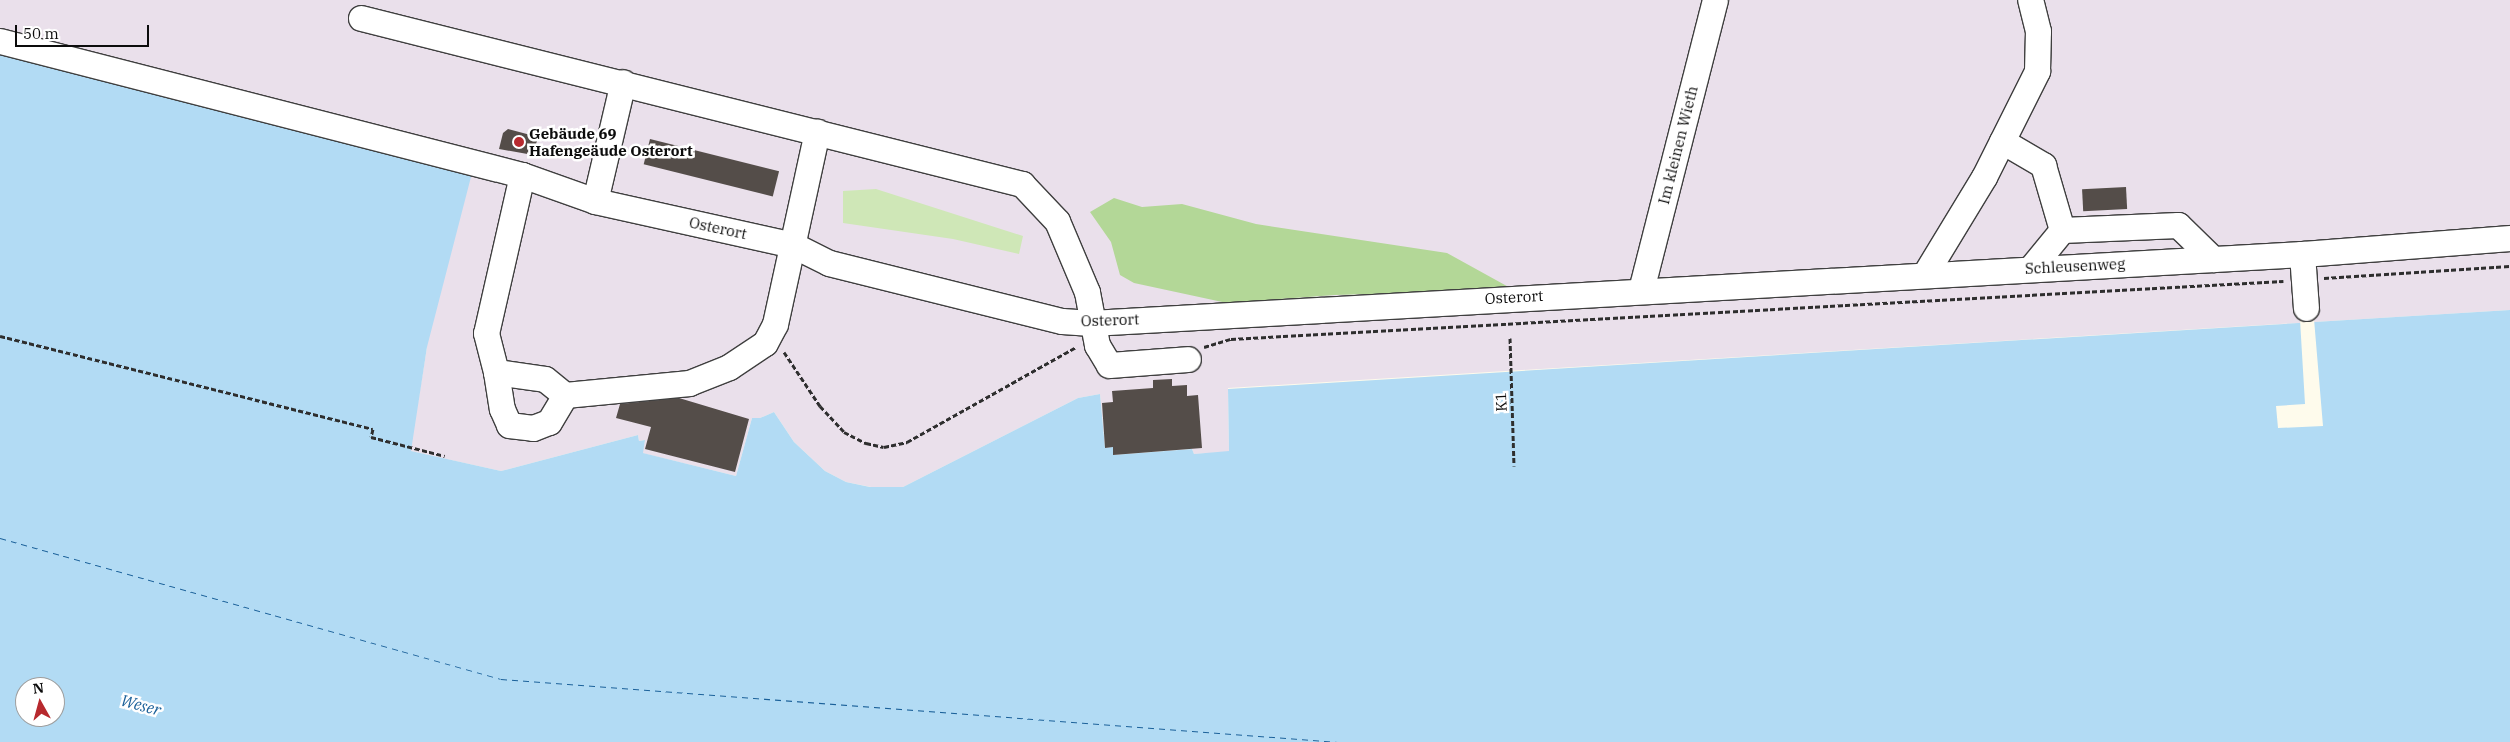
<!DOCTYPE html>
<meta charset="utf-8">
<style>
body{margin:0}
#map{position:relative;width:2510px;height:742px;overflow:hidden;background:#fefbec;font-family:"IBM Plex Serif",serif}
div>[style]{position:absolute}
.industrial>*{inset:0;background:#eae0eb}
.green>*{inset:0;background:#cfe7b7}
.forest>*{inset:0;background:#b3d797}
.water>*{inset:0;background:#b2dbf4}
.pier>*{inset:0;background:#fefbec}
.ferry>*{height:1px;margin-top:-0.5px;transform-origin:0;background:repeating-linear-gradient(90deg,#1a6099 0 6px,transparent 0 11px)}
.building>*{inset:0;background:#544d49;transform-origin:0 0}
.path>*{height:3px;margin-top:-1.5px;transform-origin:0;background:repeating-linear-gradient(90deg,#2e2e2e 0 5px,transparent 0 7.5px)}
.roads{filter:drop-shadow(1px 0 #3f3f3f) drop-shadow(-1px 0 #3f3f3f) drop-shadow(0 1px #3f3f3f) drop-shadow(0 -1px #3f3f3f)}
.minor>*{height:25px;margin:-12.5px;padding:0 12.5px;transform-origin:12.5px;border-radius:12.5px;background:#fff}
.dots>*{width:14px;height:14px;translate:-50% -50%;box-sizing:border-box;border:2px solid #fff;border-radius:50%}
span{translate:-50% -50%;white-space:nowrap;text-align:center;line-height:1.15;-webkit-text-stroke:5px #fff;paint-order:stroke}
.poi-label{font-size:15px;color:#0c0c0c;font-weight:700}
.left{translate:0 -50%;text-align:left}
.street-label{font-size:15px;color:#0c0c0c}
.water-label{font-size:16px;color:#1a6099;font-style:italic}
.north{position:absolute;left:15px;top:677px;width:50px;height:50px;box-sizing:border-box;background:#fff;border:1px solid #9e9e9e;border-radius:50%;rotate:353deg;font-size:14px;font-weight:700;line-height:20px;text-align:center;color:#0c0c0c}
.north::after{content:'';display:block;margin:auto;width:18px;height:22px;background:#b7292e;clip-path:polygon(50% 0,100% 100%,50% 72%,0 100%)}
.scale{position:absolute;left:15px;top:25px;width:134px;height:22px;box-sizing:border-box;border:2px solid #0c0c0c;border-top:0;padding-left:6px;font-size:15px;line-height:18px;white-space:nowrap;color:#0c0c0c;-webkit-text-stroke:4px #fff;paint-order:stroke}
</style>
<div id="map">
<div class="industrial">
<i style="clip-path:polygon(0 0,2510px 0,2510px 310px,1228px 388px,1229px 452px,1194px 454px,1192px 449px,1113px 455px,1105px 448px,1100px 394px,1078px 398px,903px 487px,871px 487px,846px 482px,825px 471px,794px 442px,774px 412px,760px 418px,752px 418px,736px 476px,642px 453px,645px 440px,639px 441px,638px 435px,501px 471px,410px 451px,427px 347px,0 50px)"></i>
</div>
<div class="green">
<i style="clip-path:polygon(876px 189px,1023px 236px,1019px 254px,953px 239px,843px 223px,843px 191px)"></i>
</div>
<div class="forest">
<i style="clip-path:polygon(1114px 198px,1142px 207px,1182px 204px,1256px 224px,1447px 253px,1514px 290px,1335px 295px,1227px 303px,1134px 283px,1120px 275px,1111px 242px,1090px 212px)"></i>
</div>
<div class="water">
<i style="clip-path:polygon(evenodd,0 50px,472px 173px,427px 347px,411px 451px,501px 471px,638px 435px,639px 441px,645px 440px,643px 453px,736px 476px,752px 418px,760px 418px,774px 412px,794px 442px,825px 471px,846px 482px,870px 487px,903px 487px,1078px 398px,1100px 394px,1105px 448px,1113px 447px,1113px 455px,1192px 449px,1194px 454px,1229px 451px,1228px 389px,2510px 310px,2510px 742px,0 742px,0 50px,25px 687px,55px 687px,55px 717px,25px 717px,25px 687px)"></i>
</div>
<div class="pier">
<i style="clip-path:polygon(2314px 319px,2323px 426px,2278px 428px,2276px 406px,2305px 404px,2300px 320px)"></i>
</div>
<div class="ferry">
<i style="left:0;top:538px;width:520px;rotate:15.72deg"></i>
<i style="left:501px;top:679px;width:839px;rotate:4.3deg"></i>
</div>
<div class="building">
<i style="clip-path:polygon(508px 129px,538px 137px,533px 155px,499px 149px,503px 133px)"></i>
<i style="left:650px;top:139px;width:133px;height:26px;rotate:14deg"></i>
<i style="left:2126px;top:187px;width:22px;height:44px;rotate:87deg"></i>
<i style="clip-path:polygon(1172px 379px,1172px 386px,1187px 385px,1187px 396px,1198px 395px,1202px 448px,1113px 455px,1113px 447px,1105px 448px,1102px 403px,1113px 402px,1112px 391px,1153px 388px,1153px 380px)"></i>
<i style="clip-path:polygon(679px 398px,749px 419px,735px 472px,645px 449px,651px 427px,616px 418px,620px 404px)"></i>
</div>
<div class="path">
<i style="left:2324px;top:278px;width:186px;rotate:-3.7deg"></i>
<i style="left:0;top:336px;width:384px;rotate:14deg"></i>
<i style="left:373px;top:429px;width:8px;rotate:104deg"></i>
<i style="left:371px;top:437px;width:76px;rotate:14.4deg"></i>
<i style="left:1510px;top:338px;width:128px;rotate:88.2deg"></i>
<i style="left:1204px;top:347px;width:28px;rotate:-17deg"></i>
<i style="left:1231px;top:339px;width:1054px;rotate:-3.16deg"></i>
<i style="left:784px;top:352px;width:65px;rotate:56.3deg"></i>
<i style="left:820px;top:406px;width:35px;rotate:47deg"></i>
<i style="left:844px;top:432px;width:25px;rotate:27deg"></i>
<i style="left:866px;top:443px;width:18px;rotate:13deg"></i>
<i style="left:884px;top:447px;width:24px;rotate:-12deg"></i>
<i style="left:907px;top:442px;width:194px;rotate:-29.3deg"></i>
</div>
<div class="roads">
<div class="minor">
<i style="left:361px;top:18px;width:682px;rotate:14.1deg"></i>
<i style="left:1022px;top:184px;width:51px;rotate:46.6deg"></i>
<i style="left:1057px;top:221px;width:77px;rotate:67.1deg"></i>
<i style="left:1087px;top:292px;width:54px;rotate:79.3deg"></i>
<i style="left:1097px;top:345px;width:23px;rotate:59deg"></i>
<i style="left:1109px;top:365px;width:79px;rotate:-4.3deg"></i>
<i style="left:0;top:41px;width:539px;rotate:14.4deg"></i>
<i style="left:522px;top:175px;width:77px;rotate:19.6deg"></i>
<i style="left:595px;top:201px;width:203px;rotate:12.5deg"></i>
<i style="left:793px;top:245px;width:40px;rotate:26.6deg"></i>
<i style="left:829px;top:263px;width:240px;rotate:14deg"></i>
<i style="left:1062px;top:321px;width:29px;rotate:4deg"></i>
<i style="left:1091px;top:323px;width:1213px;rotate:-3.26deg"></i>
<i style="left:2302px;top:254px;width:209px;rotate:-4.4deg"></i>
<i style="left:2002px;top:141px;width:48px;rotate:30.3deg"></i>
<i style="left:2043px;top:165px;width:68px;rotate:73.7deg"></i>
<i style="left:522px;top:175px;width:162px;rotate:102.8deg"></i>
<i style="left:486px;top:333px;width:40px;rotate:75.6deg"></i>
<i style="left:496px;top:372px;width:49px;rotate:8.1deg"></i>
<i style="left:545px;top:379px;width:26px;rotate:39deg"></i>
<i style="left:565px;top:395px;width:125px;rotate:-5.5deg"></i>
<i style="left:689px;top:383px;width:43px;rotate:-21.8deg"></i>
<i style="left:729px;top:367px;width:43px;rotate:-33.7deg"></i>
<i style="left:765px;top:343px;width:21px;rotate:-62deg"></i>
<i style="left:775px;top:324px;width:197px;rotate:-77.7deg"></i>
<i style="left:595px;top:201px;width:122px;rotate:-76.8deg"></i>
<i style="left:2302px;top:254px;width:54px;rotate:85.8deg"></i>
<i style="left:2031px;top:268px;width:49px;rotate:-50.8deg"></i>
<i style="left:2062px;top:230px;width:116px;rotate:-2.5deg"></i>
<i style="left:2178px;top:225px;width:49px;rotate:44.2deg"></i>
<i style="left:1925px;top:274px;width:114px;rotate:-58.7deg"></i>
<i style="left:1984px;top:177px;width:119px;rotate:-63.4deg"></i>
<i style="left:2037px;top:71px;width:40px;rotate:-88.6deg"></i>
<i style="left:2038px;top:31px;width:32px;rotate:-104deg"></i>
<i style="left:1641px;top:290px;width:299px;rotate:-75.7deg"></i>
<i style="left:496px;top:372px;width:37px;rotate:81deg"></i>
<i style="left:502px;top:409px;width:17px;rotate:66deg"></i>
<i style="left:509px;top:425px;width:24px;rotate:7deg"></i>
<i style="left:533px;top:428px;width:17px;rotate:-21deg"></i>
<i style="left:549px;top:422px;width:31px;rotate:-59deg"></i>
</div>
</div>
<div class="dots">
<i style="left:519px;top:142px;background:#b7292e"></i>
</div>
<div class="poi-label">
<span class="left" style="left:529px;top:142px">Gebäude 69<br>Hafengeäude Osterort</span>
</div>
<div class="street-label">
<span style="left:1678px;top:145px;rotate:-76deg">Im kleinen Wieth</span>
<span style="left:718px;top:228px;rotate:12deg">Osterort</span>
<span style="left:2075px;top:266px;rotate:-3deg">Schleusenweg</span>
<span style="left:1514px;top:297px;rotate:-3deg">Osterort</span>
<span style="left:1110px;top:320px;rotate:-2deg">Osterort</span>
<span style="left:1501px;top:402px;rotate:-92deg">K1</span>
</div>
<div class="water-label">
<span style="left:141px;top:705px;rotate:15deg">Weser</span>
</div>
<div class="north">N</div>
<div class="scale">50 m</div>
</div>
